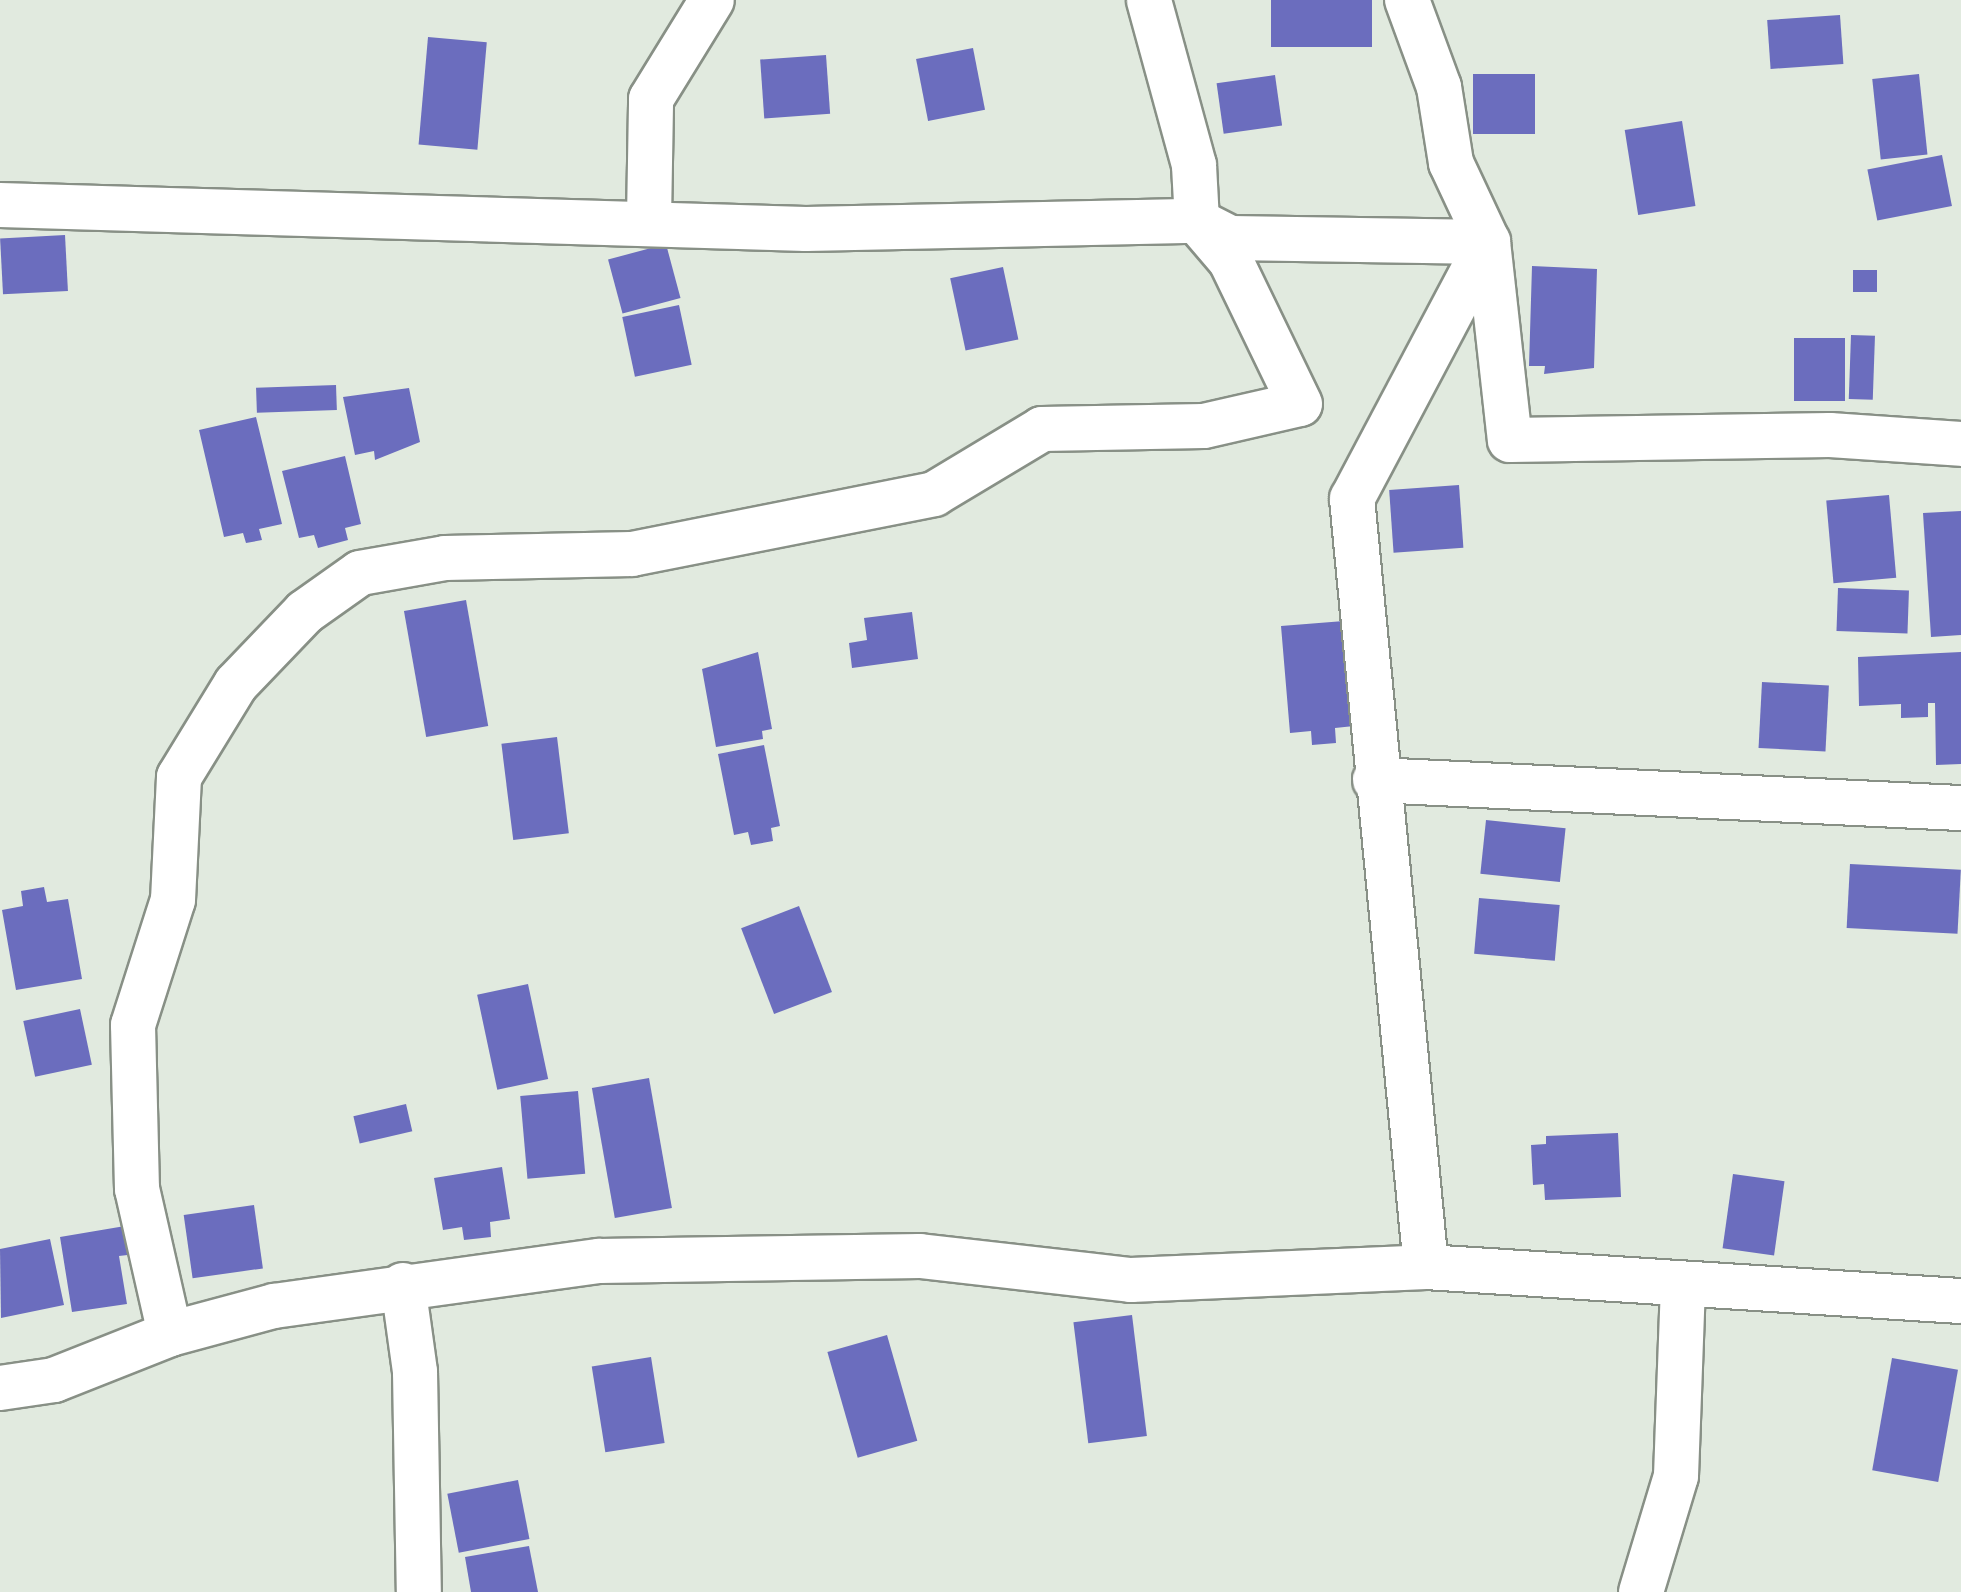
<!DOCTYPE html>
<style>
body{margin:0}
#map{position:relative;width:1961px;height:1592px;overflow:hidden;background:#e1eadf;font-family:Signika,sans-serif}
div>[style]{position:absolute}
.building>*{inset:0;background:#6b6dbe;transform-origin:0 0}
.roads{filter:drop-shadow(2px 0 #889086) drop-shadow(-2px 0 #889086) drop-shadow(0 2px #889086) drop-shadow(0 -2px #889086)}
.minor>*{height:44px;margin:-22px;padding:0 22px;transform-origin:22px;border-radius:22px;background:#fff}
span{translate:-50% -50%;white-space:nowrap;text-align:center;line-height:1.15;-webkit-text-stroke:6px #e1eadf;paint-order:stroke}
</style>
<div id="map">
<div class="building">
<i style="left:1271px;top:0;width:101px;height:47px"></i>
<i style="left:1840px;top:15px;width:49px;height:73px;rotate:86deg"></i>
<i style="left:428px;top:37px;width:59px;height:108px;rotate:5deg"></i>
<i style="left:973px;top:48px;width:63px;height:58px;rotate:79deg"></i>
<i style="left:826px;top:55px;width:59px;height:66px;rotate:86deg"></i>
<i style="left:1473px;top:74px;width:62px;height:60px"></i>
<i style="left:1919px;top:74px;width:81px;height:47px;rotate:84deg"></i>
<i style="left:1275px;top:75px;width:51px;height:59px;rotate:82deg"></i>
<i style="left:1682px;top:121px;width:86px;height:58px;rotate:81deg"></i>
<i style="left:1942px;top:155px;width:52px;height:76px;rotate:79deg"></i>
<i style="left:65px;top:235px;width:56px;height:65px;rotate:87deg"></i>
<i style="left:666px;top:244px;width:56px;height:60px;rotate:75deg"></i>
<i style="clip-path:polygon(1532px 266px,1597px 269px,1594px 368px,1544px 374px,1545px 366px,1529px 366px)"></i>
<i style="left:1003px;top:267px;width:74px;height:54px;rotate:78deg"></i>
<i style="left:1853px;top:270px;width:24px;height:22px"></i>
<i style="left:679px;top:305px;width:61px;height:58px;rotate:78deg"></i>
<i style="left:1851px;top:335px;width:24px;height:64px;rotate:2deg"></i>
<i style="left:1794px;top:338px;width:51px;height:63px"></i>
<i style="left:336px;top:385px;width:25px;height:80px;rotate:88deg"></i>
<i style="clip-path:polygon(409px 388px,420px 442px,375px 460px,374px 451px,355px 455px,343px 397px)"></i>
<i style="clip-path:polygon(256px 417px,282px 524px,259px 529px,262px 540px,246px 543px,243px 533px,224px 537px,199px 430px)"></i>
<i style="clip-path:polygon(345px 456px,361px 524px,345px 528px,348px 540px,318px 548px,314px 535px,299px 538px,282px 471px)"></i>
<i style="left:1459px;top:485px;width:63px;height:70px;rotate:86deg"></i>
<i style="left:1889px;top:495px;width:83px;height:63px;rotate:85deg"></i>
<i style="clip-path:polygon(1961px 511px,1961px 635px,1931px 637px,1923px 513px)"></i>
<i style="left:1838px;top:588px;width:71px;height:43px;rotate:2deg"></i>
<i style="left:466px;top:600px;width:128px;height:63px;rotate:80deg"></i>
<i style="clip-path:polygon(912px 612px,918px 659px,852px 668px,849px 643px,867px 640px,864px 618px)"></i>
<i style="clip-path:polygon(1344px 621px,1354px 726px,1335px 728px,1336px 743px,1312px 745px,1311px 731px,1290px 733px,1281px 626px)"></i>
<i style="clip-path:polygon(758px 652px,772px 729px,762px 731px,763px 739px,716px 747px,702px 669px)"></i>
<i style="clip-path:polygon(1961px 652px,1961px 764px,1936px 765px,1935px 703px,1928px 703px,1928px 717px,1901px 718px,1901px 704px,1859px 706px,1858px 657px)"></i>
<i style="left:1762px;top:682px;width:67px;height:66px;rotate:3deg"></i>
<i style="left:557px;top:737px;width:97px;height:56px;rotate:83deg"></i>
<i style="clip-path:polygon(764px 745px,780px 826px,771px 828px,773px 841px,751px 845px,748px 832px,734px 835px,718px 754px)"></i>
<i style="left:1486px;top:820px;width:80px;height:54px;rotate:6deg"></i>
<i style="left:1850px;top:864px;width:111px;height:64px;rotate:3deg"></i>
<i style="clip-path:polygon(44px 887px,47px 902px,68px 899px,82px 979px,16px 990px,2px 910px,23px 906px,21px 891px)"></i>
<i style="left:1479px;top:898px;width:81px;height:56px;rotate:5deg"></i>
<i style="left:799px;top:906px;width:92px;height:62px;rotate:69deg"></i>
<i style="left:528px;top:984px;width:97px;height:52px;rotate:78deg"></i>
<i style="left:80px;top:1009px;width:57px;height:58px;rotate:78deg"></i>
<i style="left:649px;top:1078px;width:132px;height:58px;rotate:80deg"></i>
<i style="left:578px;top:1091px;width:83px;height:58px;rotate:85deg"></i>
<i style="left:406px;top:1104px;width:28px;height:54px;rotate:77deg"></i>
<i style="clip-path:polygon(1618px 1133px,1621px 1197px,1545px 1200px,1544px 1184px,1533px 1185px,1531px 1145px,1546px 1144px,1546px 1136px)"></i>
<i style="clip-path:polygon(502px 1167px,510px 1219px,490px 1222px,491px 1237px,464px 1240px,462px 1227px,443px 1230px,434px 1178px)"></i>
<i style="left:1733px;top:1174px;width:52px;height:75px;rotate:8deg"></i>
<i style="left:254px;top:1205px;width:64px;height:71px;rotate:82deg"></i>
<i style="clip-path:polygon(131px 1225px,136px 1254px,119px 1256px,127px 1304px,72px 1312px,60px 1237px)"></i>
<i style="clip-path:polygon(50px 1239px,64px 1305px,1px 1318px,0 1249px)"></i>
<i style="left:1132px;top:1315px;width:122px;height:59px;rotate:83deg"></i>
<i style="left:887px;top:1335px;width:110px;height:62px;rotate:74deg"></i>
<i style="left:651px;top:1357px;width:87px;height:60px;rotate:81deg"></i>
<i style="left:1892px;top:1358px;width:67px;height:114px;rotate:10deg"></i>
<i style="left:518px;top:1480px;width:60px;height:72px;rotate:79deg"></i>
<i style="clip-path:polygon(529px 1546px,538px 1592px,471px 1592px,465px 1557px)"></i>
</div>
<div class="roads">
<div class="minor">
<i style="left:1407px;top:0;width:93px;rotate:69.8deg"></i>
<i style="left:1439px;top:87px;width:77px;rotate:81deg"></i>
<i style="left:1451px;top:163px;width:87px;rotate:64.9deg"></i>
<i style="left:1488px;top:242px;width:199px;rotate:83.7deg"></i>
<i style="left:1510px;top:440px;width:320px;rotate:-0.9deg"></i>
<i style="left:1830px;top:435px;width:131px;rotate:3.9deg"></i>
<i style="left:0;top:205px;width:806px;rotate:1.71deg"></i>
<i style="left:806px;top:229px;width:391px;rotate:-1.2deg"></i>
<i style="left:1197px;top:221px;width:38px;rotate:27deg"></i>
<i style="left:1231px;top:238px;width:257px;rotate:0.9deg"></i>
<i style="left:649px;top:219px;width:120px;rotate:-89deg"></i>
<i style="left:651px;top:99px;width:116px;rotate:-58.4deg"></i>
<i style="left:1375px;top:780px;width:587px;rotate:2.74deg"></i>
<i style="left:1426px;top:1267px;width:772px;rotate:-95.5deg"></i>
<i style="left:1352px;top:499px;width:291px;rotate:-62.1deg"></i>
<i style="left:403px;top:1285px;width:88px;rotate:82.1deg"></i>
<i style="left:415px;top:1372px;width:220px;rotate:89deg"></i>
<i style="left:170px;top:1334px;width:149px;rotate:-102.8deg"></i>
<i style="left:137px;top:1189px;width:164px;rotate:-91.4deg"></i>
<i style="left:133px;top:1025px;width:131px;rotate:-72.3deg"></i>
<i style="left:173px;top:900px;width:123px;rotate:-87.2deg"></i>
<i style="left:179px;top:777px;width:109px;rotate:-58.5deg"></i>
<i style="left:236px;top:684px;width:100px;rotate:-46.2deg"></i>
<i style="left:305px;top:612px;width:67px;rotate:-35.3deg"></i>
<i style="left:360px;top:573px;width:86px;rotate:-10deg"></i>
<i style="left:445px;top:558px;width:187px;rotate:-1.2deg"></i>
<i style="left:632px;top:554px;width:308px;rotate:-11.2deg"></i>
<i style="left:934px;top:494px;width:126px;rotate:-31deg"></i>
<i style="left:1042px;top:429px;width:162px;rotate:-1.1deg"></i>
<i style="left:1204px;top:426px;width:98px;rotate:-12.9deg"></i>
<i style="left:1300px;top:404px;width:159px;rotate:-115.8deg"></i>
<i style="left:1231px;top:261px;width:52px;rotate:-130.4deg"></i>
<i style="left:1197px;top:221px;width:56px;rotate:-93.1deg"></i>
<i style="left:1194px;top:165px;width:171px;rotate:-105.3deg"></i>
<i style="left:0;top:1388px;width:55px;rotate:-8.4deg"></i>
<i style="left:54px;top:1380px;width:125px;rotate:-21.6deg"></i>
<i style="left:170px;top:1334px;width:108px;rotate:-15.1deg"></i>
<i style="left:274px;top:1306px;width:328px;rotate:-7.9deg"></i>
<i style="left:599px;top:1261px;width:321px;rotate:-0.9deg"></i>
<i style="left:920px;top:1256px;width:212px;rotate:6.5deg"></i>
<i style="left:1131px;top:1280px;width:295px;rotate:-2.5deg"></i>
<i style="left:1426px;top:1267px;width:536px;rotate:3.64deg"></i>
<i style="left:1641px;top:1592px;width:121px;rotate:-73.2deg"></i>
<i style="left:1676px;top:1476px;width:190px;rotate:-87.9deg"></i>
</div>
</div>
</div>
